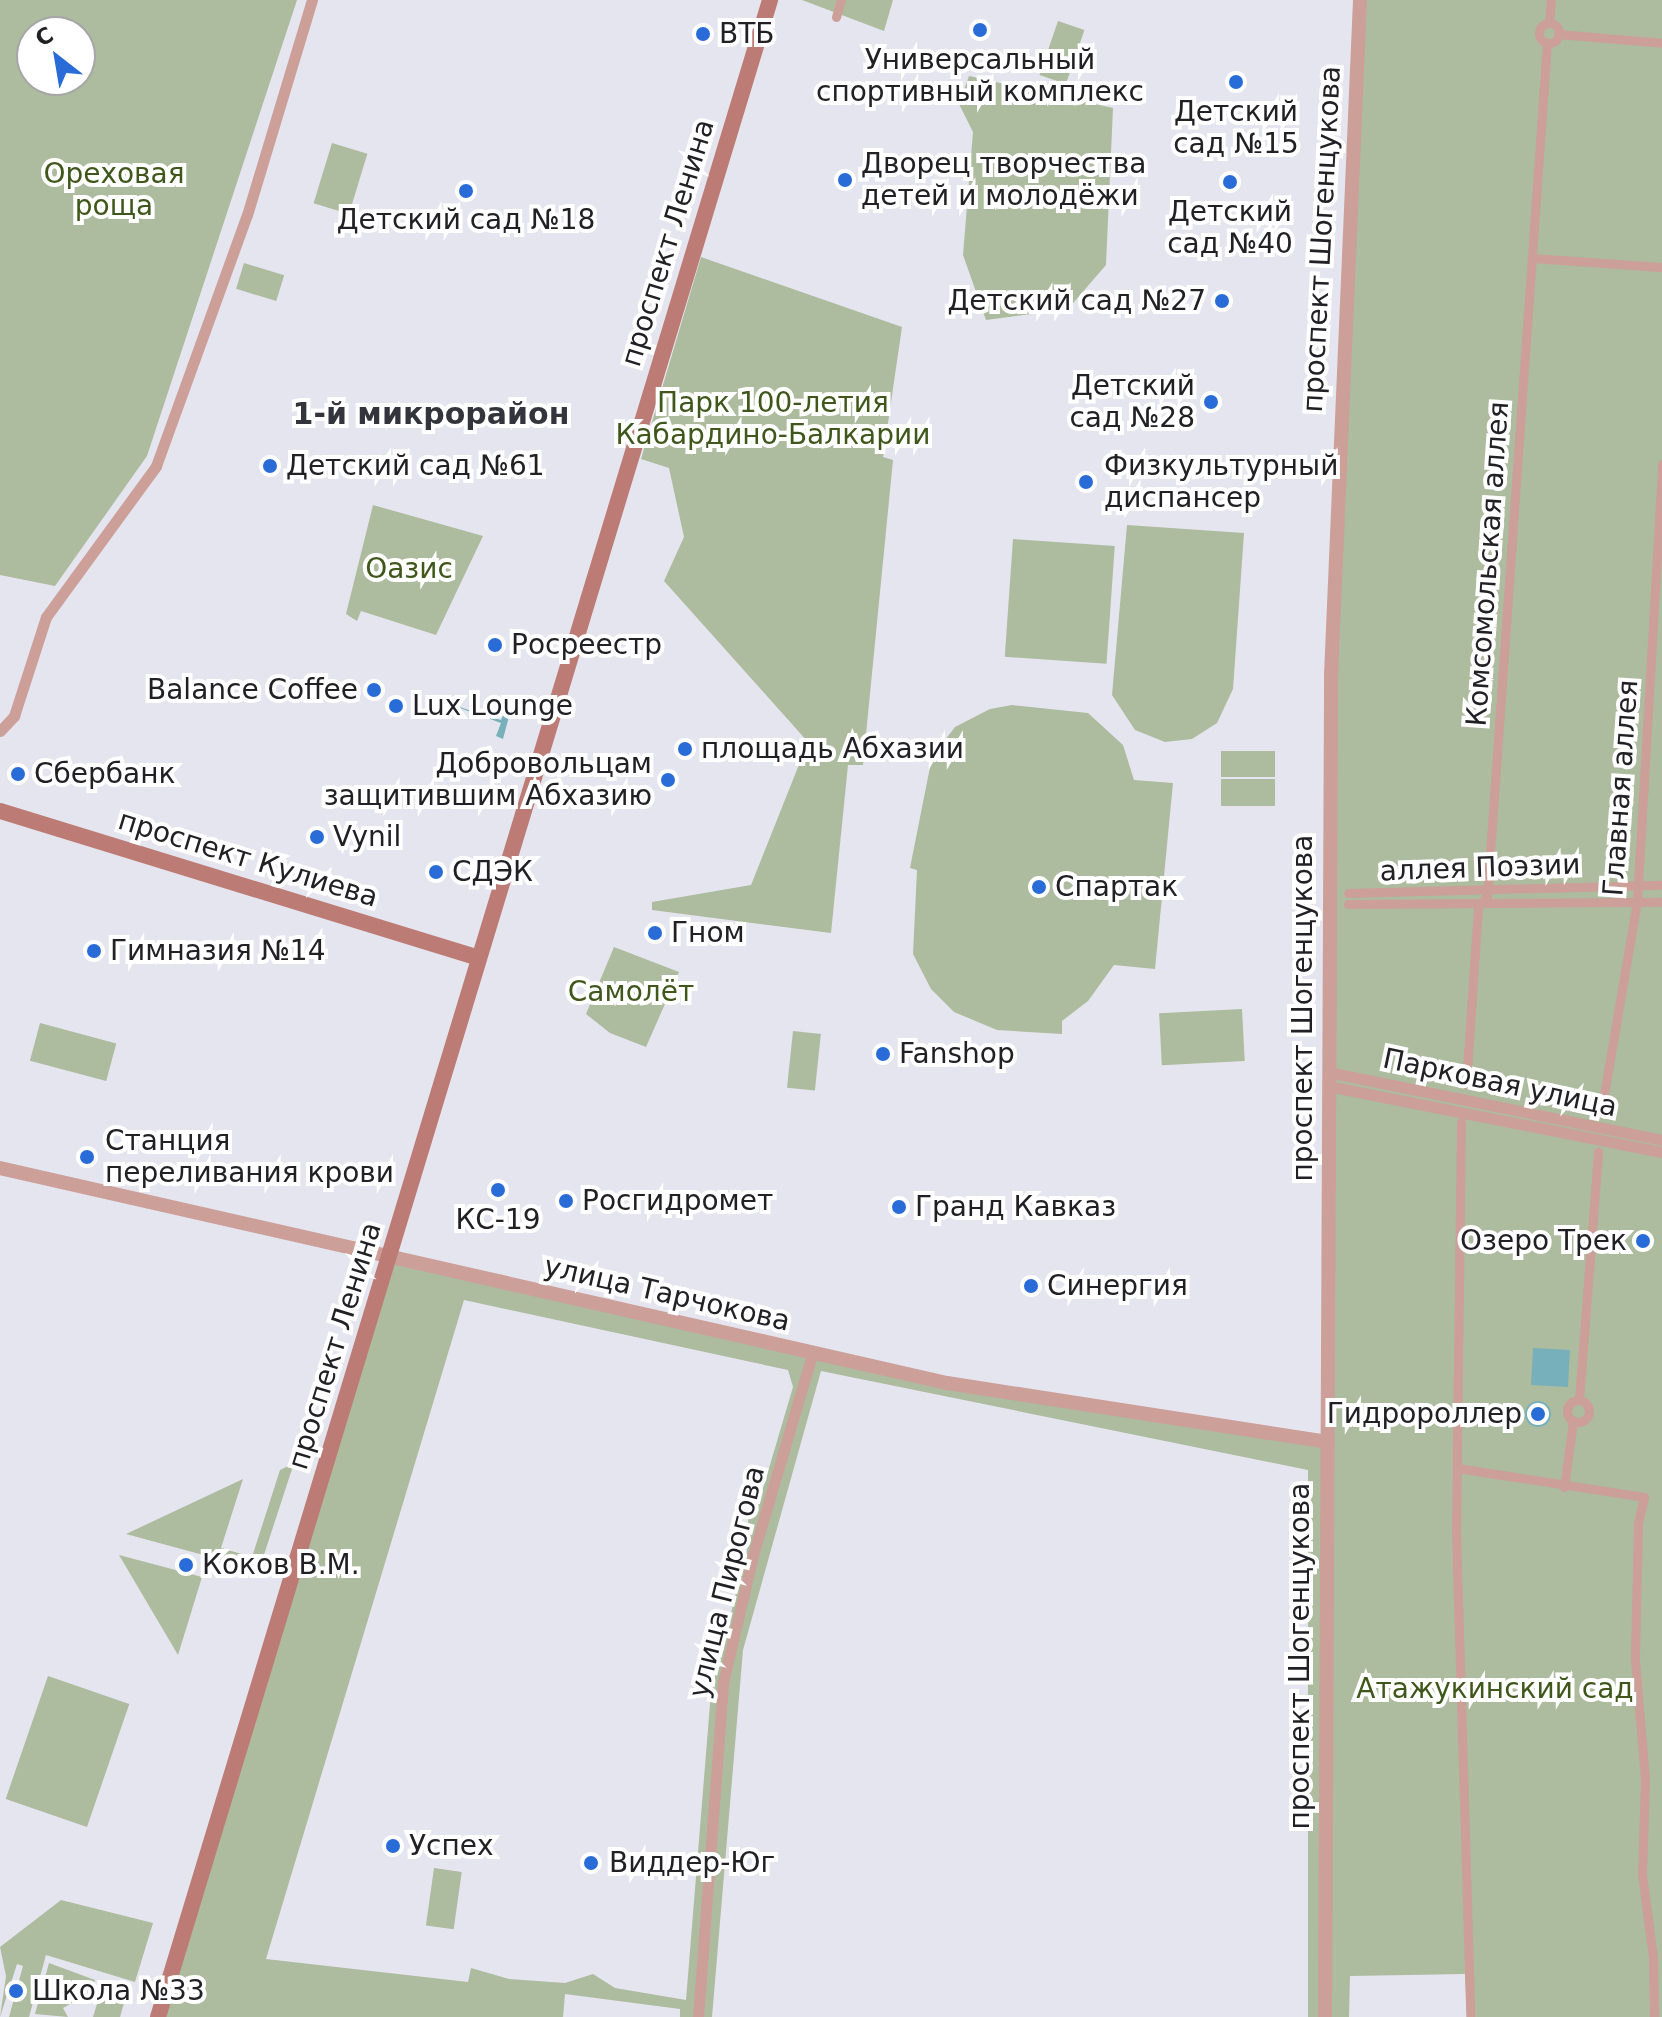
<!DOCTYPE html>
<meta charset="utf-8">
<style>
body{margin:0}
#map{position:relative;width:1662px;height:2017px;overflow:hidden;background:#e5e5f0;font-family:"DejaVu Sans",sans-serif}
div>[style]{position:absolute}
.green>*{inset:0;background:#adbb9e;transform-origin:0 0}
.water>*{inset:0;background:#77b0ba;transform-origin:0 0}
.round{border-radius:50%}
.pedestrian>*{height:9px;margin:-4.5px;padding:0 4.5px;transform-origin:4.5px;border-radius:4.5px;background:#cc9f99}
.pedestrian>.ring{margin:-4.5px;padding:0;box-sizing:content-box;background:none;border:9px solid #cc9f99;border-radius:50%}
.minor>*{height:11px;margin:-5.5px;padding:0 5.5px;transform-origin:5.5px;border-radius:5.5px;background:#cc9f99}
.tertiary>*{height:14px;margin:-7px;padding:0 7px;transform-origin:7px;border-radius:7px;background:#cc9f99}
.secondary>*{height:16px;margin:-8px;padding:0 8px;transform-origin:8px;border-radius:8px;background:#bc7b74}
.dots>*{width:22px;height:22px;translate:-50% -50%;box-sizing:border-box;border:4px solid #fff;border-radius:50%}
span{translate:-50% -50%;white-space:nowrap;text-align:center;line-height:1.15;-webkit-text-stroke:8px #fff;paint-order:stroke}
.poi-label{font-size:28px;color:#212125}
.left{translate:0 -50%;text-align:left}
.right{translate:-100% -50%;text-align:right}
.park-label{font-size:28px;color:#3f571b}
.street-label{font-size:28px;color:#212125}
.neighbourhood-label{font-size:30px;color:#34353c;font-weight:700}
.north{position:absolute;left:16px;top:16px;width:80px;height:80px;box-sizing:border-box;background:#fff;border:2px solid #a6a6a8;border-radius:50%;rotate:329deg;font-size:22px;font-weight:700;line-height:32px;text-align:center;color:#212125}
.north::after{content:'';display:block;margin:auto;width:28px;height:36px;background:#296cd8;clip-path:polygon(50% 0,100% 100%,50% 72%,0 100%)}
</style>
<div id="map">
<div class="green">
<i style="clip-path:polygon(evenodd,0 0,297px 0,147px 456px,55px 586px,0 575px,0 0,80px 32px,80px 80px,32px 80px,32px 32px,80px 32px)"></i>
<i style="clip-path:polygon(802px 0,893px 0,884px 31px)"></i>
<i style="clip-path:polygon(evenodd,1360px 0,1662px 0,1662px 2017px,1467px 2017px,1465px 1974px,1350px 1976px,1349px 2017px,1308px 2017px,1308px 1470px,821px 1371px,743px 1650px,712px 2017px,680px 2017px,680px 2009px,565px 1994px,563px 2017px,158px 2017px,389px 1256px,812px 1354px,1327px 1441px,1331px 675px,1360px 0,464px 1300px,788px 1370px,793px 1387px,757px 1509px,748px 1519px,749px 1542px,711px 1692px,686px 2000px,615px 1988px,593px 1974px,565px 1983px,509px 1979px,471px 1968px,468px 1982px,266px 1959px,464px 1300px)"></i>
<i style="left:1058px;top:21px;width:28px;height:57px;rotate:19deg"></i>
<i style="clip-path:polygon(969px 76px,1113px 108px,1106px 265px,1068px 309px,986px 320px,963px 255px,973px 132px,959px 104px)"></i>
<i style="left:332px;top:143px;width:37px;height:63px;rotate:17deg"></i>
<i style="clip-path:polygon(701px 257px,902px 327px,883px 457px,893px 460px,863px 765px,848px 765px,831px 933px,652px 910px,652px 902px,751px 885px,808px 742px,664px 581px,684px 537px,669px 468px,641px 459px)"></i>
<i style="left:244px;top:263px;width:42px;height:27px;rotate:17deg"></i>
<i style="clip-path:polygon(373px 505px,483px 536px,436px 635px,361px 611px,357px 621px,346px 614px)"></i>
<i style="clip-path:polygon(1127px 525px,1244px 533px,1233px 689px,1217px 723px,1192px 739px,1165px 742px,1135px 730px,1112px 695px)"></i>
<i style="left:1013px;top:539px;width:102px;height:118px;rotate:4deg"></i>
<i style="clip-path:polygon(1012px 705px,1088px 713px,1123px 745px,1134px 780px,1173px 783px,1155px 969px,1114px 965px,1088px 1001px,1062px 1021px,1062px 1034px,997px 1030px,954px 1012px,931px 989px,913px 954px,917px 870px,910px 868px,932px 757px,955px 727px,990px 709px)"></i>
<i style="left:1221px;top:751px;width:54px;height:26px"></i>
<i style="left:1275px;top:779px;width:27px;height:54px;rotate:90deg"></i>
<i style="clip-path:polygon(614px 947px,679px 972px,646px 1047px,610px 1033px,586px 1014px)"></i>
<i style="left:1242px;top:1009px;width:52px;height:83px;rotate:87deg"></i>
<i style="left:40px;top:1023px;width:79px;height:39px;rotate:15deg"></i>
<i style="left:793px;top:1031px;width:28px;height:57px;rotate:6deg"></i>
<i style="clip-path:polygon(294px 1463px,259px 1570px,126px 1534px,243px 1479px,221px 1548px,252px 1557px,280px 1470px)"></i>
<i style="clip-path:polygon(119px 1555px,202px 1577px,178px 1655px)"></i>
<i style="left:48px;top:1676px;width:86px;height:130px;rotate:19deg"></i>
<i style="left:434px;top:1868px;width:28px;height:58px;rotate:8deg"></i>
<i style="clip-path:polygon(61px 1900px,153px 1923px,135px 1982px,46px 1955px,29px 2017px,9px 2017px,23px 1966px,17px 1964px,0 2017px,6px 1976px,0 1947px)"></i>
<i style="clip-path:polygon(49px 1963px,95px 1980px,91px 1992px,63px 2008px,68px 2017px,35px 2014px)"></i>
<i style="clip-path:polygon(104px 1981px,128px 1989px,120px 2017px,93px 2017px)"></i>
</div>
<div class="water">
<i style="clip-path:polygon(443px 702px,501px 720px,506px 708px,511px 709px,503px 739px,496px 736px,501px 723px)"></i>
<i style="left:1533px;top:1348px;width:37px;height:37px;rotate:3deg"></i>
<i class="round" style="left:1525px;top:1401px;width:26px;height:26px"></i>
</div>
<div class="pedestrian">
<i style="left:836px;top:17px;width:18px;rotate:-74deg"></i>
<i style="left:1549px;top:23px;width:23px;rotate:-85deg"></i>
<i class="ring" style="left:1539px;top:23px;width:11px;height:11px"></i>
<i style="left:1558px;top:34px;width:104px;rotate:4.9deg"></i>
<i style="left:1532px;top:258px;width:129px;rotate:4deg"></i>
<i style="left:1348px;top:893px;width:314px;rotate:-1.5deg"></i>
<i style="left:1348px;top:904px;width:314px;rotate:-0.4deg"></i>
<i style="left:1466px;top:1084px;width:177px;rotate:-86.1deg"></i>
<i style="left:1478px;top:907px;width:14px;rotate:-51deg"></i>
<i style="left:1487px;top:896px;width:855px;rotate:-85.98deg"></i>
<i style="left:1601px;top:1112px;width:213px;rotate:-80.3deg"></i>
<i style="left:1637px;top:902px;width:439px;rotate:-86.7deg"></i>
<i style="left:1461px;top:1122px;width:410px;rotate:90.7deg"></i>
<i style="left:1456px;top:1532px;width:485px;rotate:88.3deg"></i>
<i class="ring" style="left:1567px;top:1400px;width:13px;height:13px"></i>
<i style="left:1579px;top:1400px;width:249px;rotate:-85.6deg"></i>
<i style="left:1457px;top:1468px;width:189px;rotate:8.8deg"></i>
<i style="left:1644px;top:1497px;width:28px;rotate:103deg"></i>
<i style="left:1638px;top:1524px;width:136px;rotate:91.3deg"></i>
<i style="left:1635px;top:1660px;width:120px;rotate:85.2deg"></i>
<i style="left:1645px;top:1780px;width:94px;rotate:91.8deg"></i>
<i style="left:1642px;top:1874px;width:84px;rotate:82.5deg"></i>
<i style="left:1653px;top:1957px;width:60px;rotate:89deg"></i>
<i style="left:1564px;top:1487px;width:67px;rotate:-82.2deg"></i>
</div>
<div class="minor">
<i style="left:0;top:731px;width:21px;rotate:-47deg"></i>
<i style="left:14px;top:716px;width:104px;rotate:-72.1deg"></i>
<i style="left:46px;top:617px;width:187px;rotate:-53.9deg"></i>
<i style="left:156px;top:466px;width:267px;rotate:-70.1deg"></i>
<i style="left:247px;top:215px;width:225px;rotate:-73.2deg"></i>
<i style="left:1328px;top:1072px;width:341px;rotate:11.5deg"></i>
<i style="left:1328px;top:1086px;width:340px;rotate:11.2deg"></i>
<i style="left:698px;top:2017px;width:335px;rotate:-85.7deg"></i>
<i style="left:723px;top:1683px;width:131px;rotate:-76.8deg"></i>
<i style="left:753px;top:1555px;width:209px;rotate:-73.6deg"></i>
</div>
<div class="tertiary">
<i style="left:0;top:1168px;width:971px;rotate:12.79deg"></i>
<i style="left:947px;top:1383px;width:385px;rotate:8.8deg"></i>
<i style="left:1325px;top:2017px;width:1342px;rotate:-89.74deg"></i>
<i style="left:1331px;top:675px;width:676px;rotate:-87.54deg"></i>
</div>
<div class="secondary">
<i style="left:0;top:811px;width:501px;rotate:17.06deg"></i>
<i style="left:158px;top:2017px;width:2108px;rotate:-73.12deg"></i>
</div>
<div class="dots">
<i style="left:980px;top:30px;background:#296cd8"></i>
<i style="left:703px;top:34px;background:#296cd8"></i>
<i style="left:1236px;top:82px;background:#296cd8"></i>
<i style="left:845px;top:180px;background:#296cd8"></i>
<i style="left:1230px;top:182px;background:#296cd8"></i>
<i style="left:466px;top:191px;background:#296cd8"></i>
<i style="left:1222px;top:301px;background:#296cd8"></i>
<i style="left:1211px;top:402px;background:#296cd8"></i>
<i style="left:270px;top:466px;background:#296cd8"></i>
<i style="left:1086px;top:482px;background:#296cd8"></i>
<i style="left:495px;top:645px;background:#296cd8"></i>
<i style="left:374px;top:690px;background:#296cd8"></i>
<i style="left:396px;top:706px;background:#296cd8"></i>
<i style="left:685px;top:749px;background:#296cd8"></i>
<i style="left:18px;top:774px;background:#296cd8"></i>
<i style="left:668px;top:780px;background:#296cd8"></i>
<i style="left:317px;top:837px;background:#296cd8"></i>
<i style="left:436px;top:872px;background:#296cd8"></i>
<i style="left:1039px;top:887px;background:#296cd8"></i>
<i style="left:655px;top:933px;background:#296cd8"></i>
<i style="left:94px;top:951px;background:#296cd8"></i>
<i style="left:883px;top:1054px;background:#296cd8"></i>
<i style="left:87px;top:1157px;background:#296cd8"></i>
<i style="left:498px;top:1190px;background:#296cd8"></i>
<i style="left:566px;top:1201px;background:#296cd8"></i>
<i style="left:899px;top:1207px;background:#296cd8"></i>
<i style="left:1643px;top:1241px;background:#296cd8"></i>
<i style="left:1031px;top:1286px;background:#296cd8"></i>
<i style="left:1538px;top:1414px;background:#296cd8"></i>
<i style="left:186px;top:1565px;background:#296cd8"></i>
<i style="left:393px;top:1846px;background:#296cd8"></i>
<i style="left:591px;top:1863px;background:#296cd8"></i>
<i style="left:16px;top:1991px;background:#296cd8"></i>
</div>
<div class="poi-label">
<span class="left" style="left:719px;top:34px">ВТБ</span>
<span style="left:980px;top:76px">Универсальный<br>спортивный комплекс</span>
<span style="left:1236px;top:128px">Детский<br>сад №15</span>
<span class="left" style="left:861px;top:180px">Дворец творчества<br>детей и молодёжи</span>
<span style="left:1230px;top:228px">Детский<br>сад №40</span>
<span style="left:466px;top:220px">Детский сад №18</span>
<span class="right" style="left:1206px;top:301px">Детский сад №27</span>
<span class="right" style="left:1195px;top:402px">Детский<br>сад №28</span>
<span class="left" style="left:286px;top:466px">Детский сад №61</span>
<span class="left" style="left:1104px;top:482px">Физкультурный<br>диспансер</span>
<span class="left" style="left:511px;top:645px">Росреестр</span>
<span class="right" style="left:358px;top:690px">Balance Coffee</span>
<span class="left" style="left:412px;top:706px">Lux Lounge</span>
<span class="left" style="left:701px;top:749px">площадь Абхазии</span>
<span class="right" style="left:652px;top:780px">Добровольцам<br>защитившим Абхазию</span>
<span class="left" style="left:34px;top:774px">Сбербанк</span>
<span class="left" style="left:333px;top:837px">Vynil</span>
<span class="left" style="left:452px;top:872px">СДЭК</span>
<span class="left" style="left:1055px;top:887px">Спартак</span>
<span class="left" style="left:671px;top:933px">Гном</span>
<span class="left" style="left:110px;top:951px">Гимназия №14</span>
<span class="left" style="left:899px;top:1054px">Fanshop</span>
<span class="left" style="left:105px;top:1157px">Станция<br>переливания крови</span>
<span class="left" style="left:582px;top:1201px">Росгидромет</span>
<span class="left" style="left:915px;top:1207px">Гранд Кавказ</span>
<span style="left:498px;top:1220px">КС-19</span>
<span class="right" style="left:1627px;top:1241px">Озеро Трек</span>
<span class="left" style="left:1047px;top:1286px">Синергия</span>
<span class="right" style="left:1522px;top:1414px">Гидророллер</span>
<span class="left" style="left:202px;top:1565px">Коков В.М.</span>
<span class="left" style="left:409px;top:1846px">Успех</span>
<span class="left" style="left:609px;top:1863px">Виддер-Юг</span>
<span class="left" style="left:32px;top:1991px">Школа №33</span>
</div>
<div class="park-label">
<span style="left:114px;top:190px">Ореховая<br>роща</span>
<span style="left:773px;top:419px">Парк 100-летия<br>Кабардино-Балкарии</span>
<span style="left:409px;top:569px">Оазис</span>
<span style="left:631px;top:992px">Самолёт</span>
<span style="left:1495px;top:1689px">Атажукинский сад</span>
</div>
<div class="street-label">
<span style="left:1322px;top:239px;rotate:-87deg">проспект Шогенцукова</span>
<span style="left:668px;top:243px;rotate:-73deg">проспект Ленина</span>
<span style="left:1488px;top:564px;rotate:-86deg">Комсомольская аллея</span>
<span style="left:1621px;top:788px;rotate:-86deg">Главная аллея</span>
<span style="left:248px;top:859px;rotate:17deg">проспект Кулиева</span>
<span style="left:1480px;top:868px;rotate:-2deg">аллея Поэзии</span>
<span style="left:1303px;top:1008px;rotate:-90deg">проспект Шогенцукова</span>
<span style="left:1500px;top:1083px;rotate:12deg">Парковая улица</span>
<span style="left:667px;top:1294px;rotate:13deg">улица Тарчокова</span>
<span style="left:335px;top:1346px;rotate:-73deg">проспект Ленина</span>
<span style="left:727px;top:1582px;rotate:-76deg">улица Пирогова</span>
<span style="left:1300px;top:1656px;rotate:-90deg">проспект Шогенцукова</span>
</div>
<div class="neighbourhood-label">
<span style="left:431px;top:414px">1-й микрорайон</span>
</div>
<div class="north">С</div>
</div>
